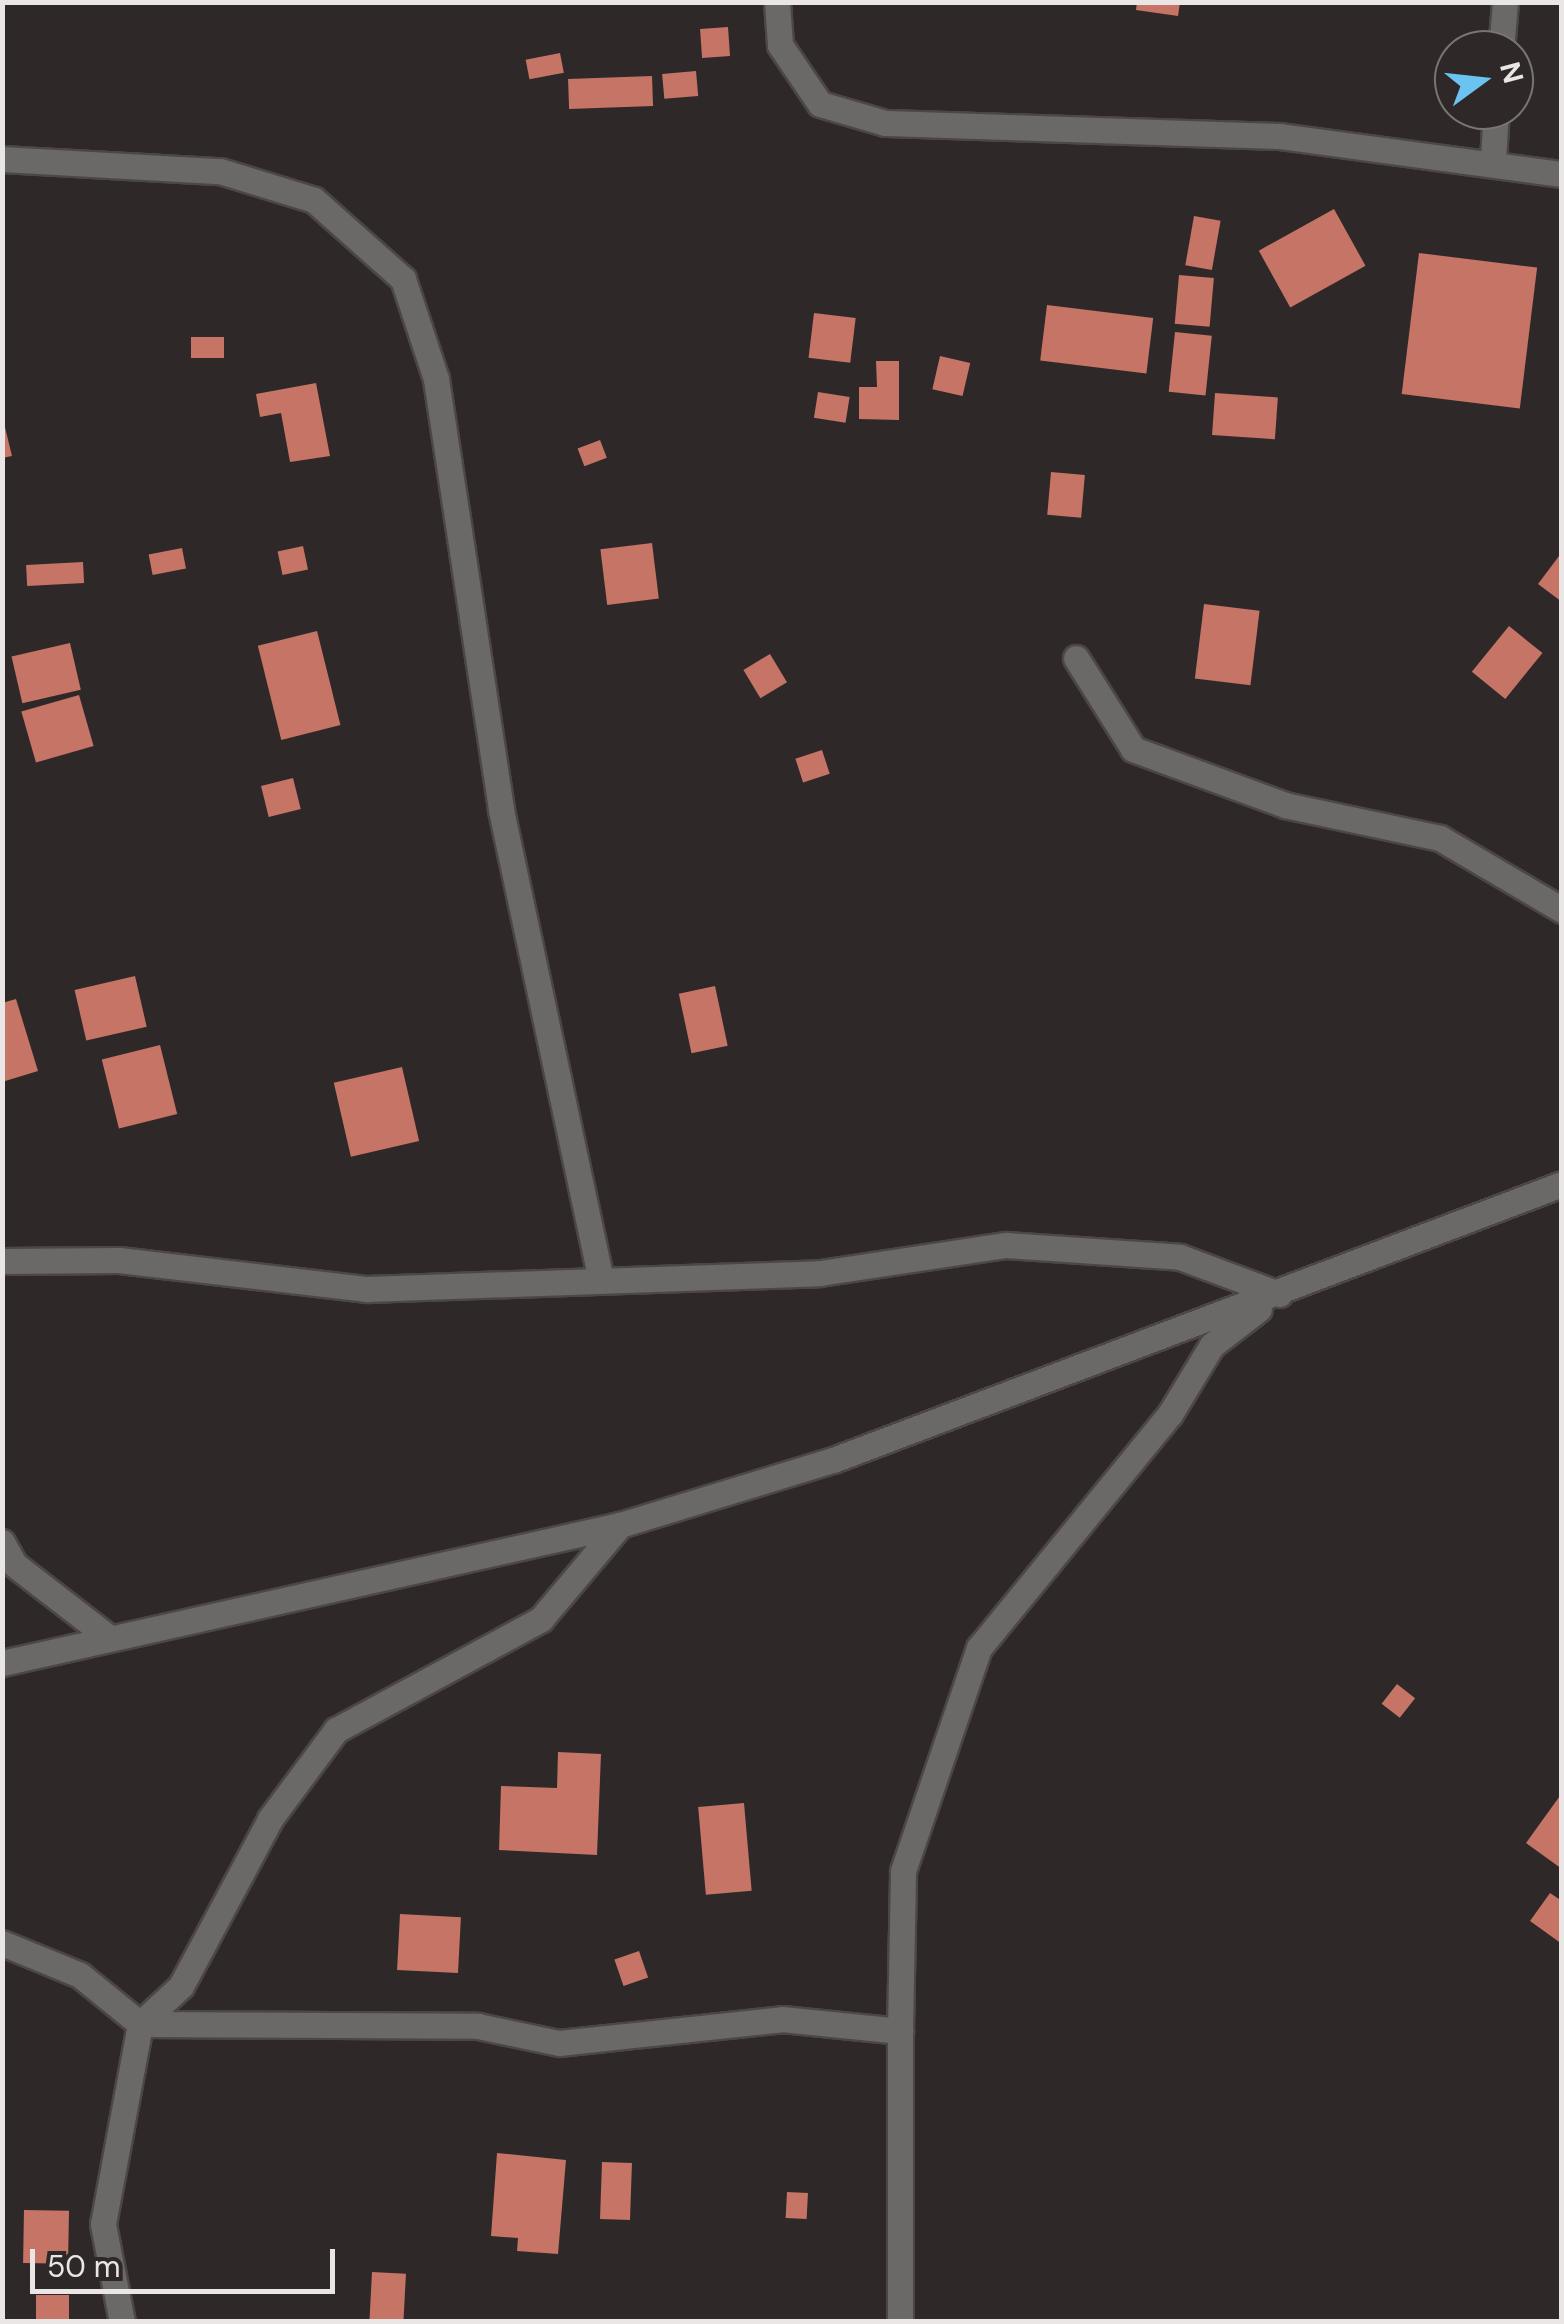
<!DOCTYPE html>
<style>
body{margin:0}
#map{position:relative;width:1564px;height:2324px;overflow:hidden;background:#2e2928;font-family:"DM Sans",sans-serif}
div>[style]{position:absolute}
.building>*{inset:0;background:#c57466;transform-origin:0 0}
.roads{filter:drop-shadow(2px 0 #4c4746) drop-shadow(-2px 0 #4c4746) drop-shadow(0 2px #4c4746) drop-shadow(0 -2px #4c4746)}
.street>*{height:25px;margin:-12.5px;padding:0 12.5px;transform-origin:12.5px;border-radius:12.5px;background:#6b6868}
span{translate:-50% -50%;white-space:nowrap;text-align:center;line-height:1.15;-webkit-text-stroke:10px #2e2928;paint-order:stroke}
.frame{position:absolute;inset:0;border:5px solid #eae6e6;pointer-events:none}
.north{position:absolute;left:1434px;top:30px;width:100px;height:100px;box-sizing:border-box;background:#2e2928;border:2px solid #797574;border-radius:50%;rotate:75deg;font-size:28px;font-weight:700;line-height:40px;text-align:center;color:#eae6e6}
.north::after{content:'';display:block;margin:auto;width:35px;height:45px;background:#6ac3f1;clip-path:polygon(50% 0,100% 100%,50% 72%,0 100%)}
.scale{position:absolute;left:30px;top:2249px;width:305px;height:45px;box-sizing:border-box;border:5px solid #eae6e6;border-top:0;padding-left:12px;font-size:30px;line-height:35px;white-space:nowrap;color:#eae6e6;-webkit-text-stroke:8px #2e2928;paint-order:stroke}
</style>
<div id="map">
<div class="building">
<i style="clip-path:polygon(1137px 2px,1180px 2px,1178px 16px,1136px 10px)"></i>
<i style="left:728px;top:27px;width:29px;height:28px;rotate:86deg"></i>
<i style="left:560px;top:53px;width:20px;height:35px;rotate:79deg"></i>
<i style="left:696px;top:71px;width:25px;height:34px;rotate:85deg"></i>
<i style="left:652px;top:76px;width:30px;height:84px;rotate:88deg"></i>
<i style="left:1334px;top:209px;width:65px;height:86px;rotate:61deg"></i>
<i style="left:1194px;top:216px;width:27px;height:50px;rotate:10deg"></i>
<i style="left:1419px;top:253px;width:119px;height:142px;rotate:7deg"></i>
<i style="left:1179px;top:275px;width:35px;height:49px;rotate:5deg"></i>
<i style="left:1047px;top:305px;width:107px;height:56px;rotate:7deg"></i>
<i style="left:814px;top:313px;width:42px;height:45px;rotate:7deg"></i>
<i style="left:1175px;top:332px;width:37px;height:60px;rotate:6deg"></i>
<i style="left:191px;top:337px;width:33px;height:21px"></i>
<i style="left:940px;top:356px;width:31px;height:34px;rotate:13deg"></i>
<i style="clip-path:polygon(876px 361px,899px 361px,899px 420px,859px 419px,859px 387px,877px 387px)"></i>
<i style="clip-path:polygon(316px 383px,330px 456px,290px 462px,281px 413px,260px 417px,256px 394px)"></i>
<i style="left:818px;top:392px;width:32px;height:26px;rotate:9deg"></i>
<i style="left:1215px;top:393px;width:63px;height:42px;rotate:4deg"></i>
<i style="clip-path:polygon(2px 415px,12px 456px,2px 458px)"></i>
<i style="left:600px;top:440px;width:19px;height:24px;rotate:69deg"></i>
<i style="left:1051px;top:472px;width:34px;height:43px;rotate:5deg"></i>
<i style="left:652px;top:543px;width:56px;height:52px;rotate:83deg"></i>
<i style="left:303px;top:546px;width:24px;height:26px;rotate:78deg"></i>
<i style="left:182px;top:548px;width:21px;height:34px;rotate:79deg"></i>
<i style="clip-path:polygon(1562px 552px,1562px 602px,1538px 584px)"></i>
<i style="left:83px;top:562px;width:21px;height:57px;rotate:87deg"></i>
<i style="left:1204px;top:604px;width:56px;height:75px;rotate:7deg"></i>
<i style="left:1509px;top:626px;width:43px;height:59px;rotate:39deg"></i>
<i style="left:317px;top:631px;width:97px;height:61px;rotate:76deg"></i>
<i style="left:70px;top:643px;width:48px;height:60px;rotate:77deg"></i>
<i style="left:770px;top:654px;width:33px;height:31px;rotate:59deg"></i>
<i style="left:79px;top:695px;width:53px;height:60px;rotate:74deg"></i>
<i style="left:822px;top:750px;width:25px;height:28px;rotate:72deg"></i>
<i style="left:293px;top:778px;width:32px;height:33px;rotate:76deg"></i>
<i style="left:135px;top:976px;width:52px;height:62px;rotate:77deg"></i>
<i style="left:715px;top:986px;width:61px;height:37px;rotate:78deg"></i>
<i style="clip-path:polygon(16px 999px,38px 1071px,2px 1082px,2px 1003px)"></i>
<i style="left:160px;top:1045px;width:71px;height:60px;rotate:76deg"></i>
<i style="left:402px;top:1067px;width:76px;height:70px;rotate:77deg"></i>
<i style="left:1397px;top:1684px;width:23px;height:25px;rotate:38deg"></i>
<i style="clip-path:polygon(558px 1752px,601px 1754px,597px 1855px,499px 1850px,501px 1786px,557px 1788px)"></i>
<i style="clip-path:polygon(1562px 1793px,1562px 1869px,1526px 1843px)"></i>
<i style="left:744px;top:1803px;width:88px;height:46px;rotate:85deg"></i>
<i style="clip-path:polygon(1550px 1893px,1562px 1901px,1562px 1944px,1530px 1921px)"></i>
<i style="left:400px;top:1914px;width:61px;height:56px;rotate:3deg"></i>
<i style="left:639px;top:1951px;width:28px;height:26px;rotate:71deg"></i>
<i style="clip-path:polygon(497px 2153px,566px 2160px,558px 2254px,517px 2251px,518px 2238px,491px 2236px)"></i>
<i style="left:602px;top:2162px;width:30px;height:57px;rotate:2deg"></i>
<i style="left:787px;top:2192px;width:21px;height:26px;rotate:3deg"></i>
<i style="left:24px;top:2210px;width:45px;height:53px;rotate:1deg"></i>
<i style="left:372px;top:2272px;width:34px;height:50px;rotate:3deg"></i>
<i style="left:36px;top:2295px;width:33px;height:27px"></i>
</div>
<div class="roads">
<div class="street">
<i style="left:777px;top:2px;width:43px;rotate:86deg"></i>
<i style="left:780px;top:45px;width:71px;rotate:55.9deg"></i>
<i style="left:820px;top:104px;width:68px;rotate:16.3deg"></i>
<i style="left:885px;top:123px;width:395px;rotate:1.9deg"></i>
<i style="left:1280px;top:136px;width:285px;rotate:7.7deg"></i>
<i style="left:1501px;top:50px;width:48px;rotate:-85.2deg"></i>
<i style="left:2px;top:159px;width:218px;rotate:3.2deg"></i>
<i style="left:220px;top:171px;width:98px;rotate:17.1deg"></i>
<i style="left:314px;top:200px;width:119px;rotate:41.6deg"></i>
<i style="left:403px;top:279px;width:105px;rotate:71.7deg"></i>
<i style="left:436px;top:379px;width:436px;rotate:81.4deg"></i>
<i style="left:501px;top:810px;width:481px;rotate:78deg"></i>
<i style="left:1493px;top:159px;width:49px;rotate:-86.5deg"></i>
<i style="left:1076px;top:658px;width:107px;rotate:57.9deg"></i>
<i style="left:1133px;top:749px;width:162px;rotate:20.2deg"></i>
<i style="left:1285px;top:805px;width:158px;rotate:12deg"></i>
<i style="left:1440px;top:838px;width:142px;rotate:30.5deg"></i>
<i style="left:2px;top:1261px;width:117px;rotate:-0.5deg"></i>
<i style="left:119px;top:1260px;width:250px;rotate:6.7deg"></i>
<i style="left:367px;top:1289px;width:453px;rotate:-2deg"></i>
<i style="left:820px;top:1273px;width:188px;rotate:-8.6deg"></i>
<i style="left:1006px;top:1245px;width:174px;rotate:3.9deg"></i>
<i style="left:1180px;top:1257px;width:106px;rotate:20.5deg"></i>
<i style="left:2px;top:1542px;width:26px;rotate:61deg"></i>
<i style="left:15px;top:1565px;width:118px;rotate:37.7deg"></i>
<i style="left:2px;top:1663px;width:633px;rotate:-12.59deg"></i>
<i style="left:620px;top:1525px;width:223px;rotate:-17deg"></i>
<i style="left:833px;top:1460px;width:779px;rotate:-20.74deg"></i>
<i style="left:2px;top:1943px;width:84px;rotate:22.3deg"></i>
<i style="left:80px;top:1975px;width:77px;rotate:39.2deg"></i>
<i style="left:140px;top:2024px;width:338px;rotate:0.3deg"></i>
<i style="left:478px;top:2026px;width:83px;rotate:11.9deg"></i>
<i style="left:559px;top:2043px;width:224px;rotate:-6.1deg"></i>
<i style="left:782px;top:2019px;width:119px;rotate:5.8deg"></i>
<i style="left:900px;top:2031px;width:291px;rotate:90deg"></i>
<i style="left:900px;top:2031px;width:160px;rotate:-88.9deg"></i>
<i style="left:903px;top:1871px;width:236px;rotate:-71.2deg"></i>
<i style="left:979px;top:1648px;width:302px;rotate:-50.8deg"></i>
<i style="left:1170px;top:1414px;width:81px;rotate:-58.7deg"></i>
<i style="left:1212px;top:1345px;width:59px;rotate:-37.5deg"></i>
<i style="left:122px;top:2322px;width:100px;rotate:-101deg"></i>
<i style="left:103px;top:2224px;width:203px;rotate:-79.5deg"></i>
<i style="left:140px;top:2024px;width:56px;rotate:-42.8deg"></i>
<i style="left:181px;top:1986px;width:189px;rotate:-61.9deg"></i>
<i style="left:270px;top:1819px;width:111px;rotate:-53.4deg"></i>
<i style="left:336px;top:1730px;width:233px;rotate:-28.4deg"></i>
<i style="left:541px;top:1619px;width:123px;rotate:-50deg"></i>
</div>
</div>
<div class="frame"></div>
<div class="north">N</div>
<div class="scale">50 m</div>
</div>
